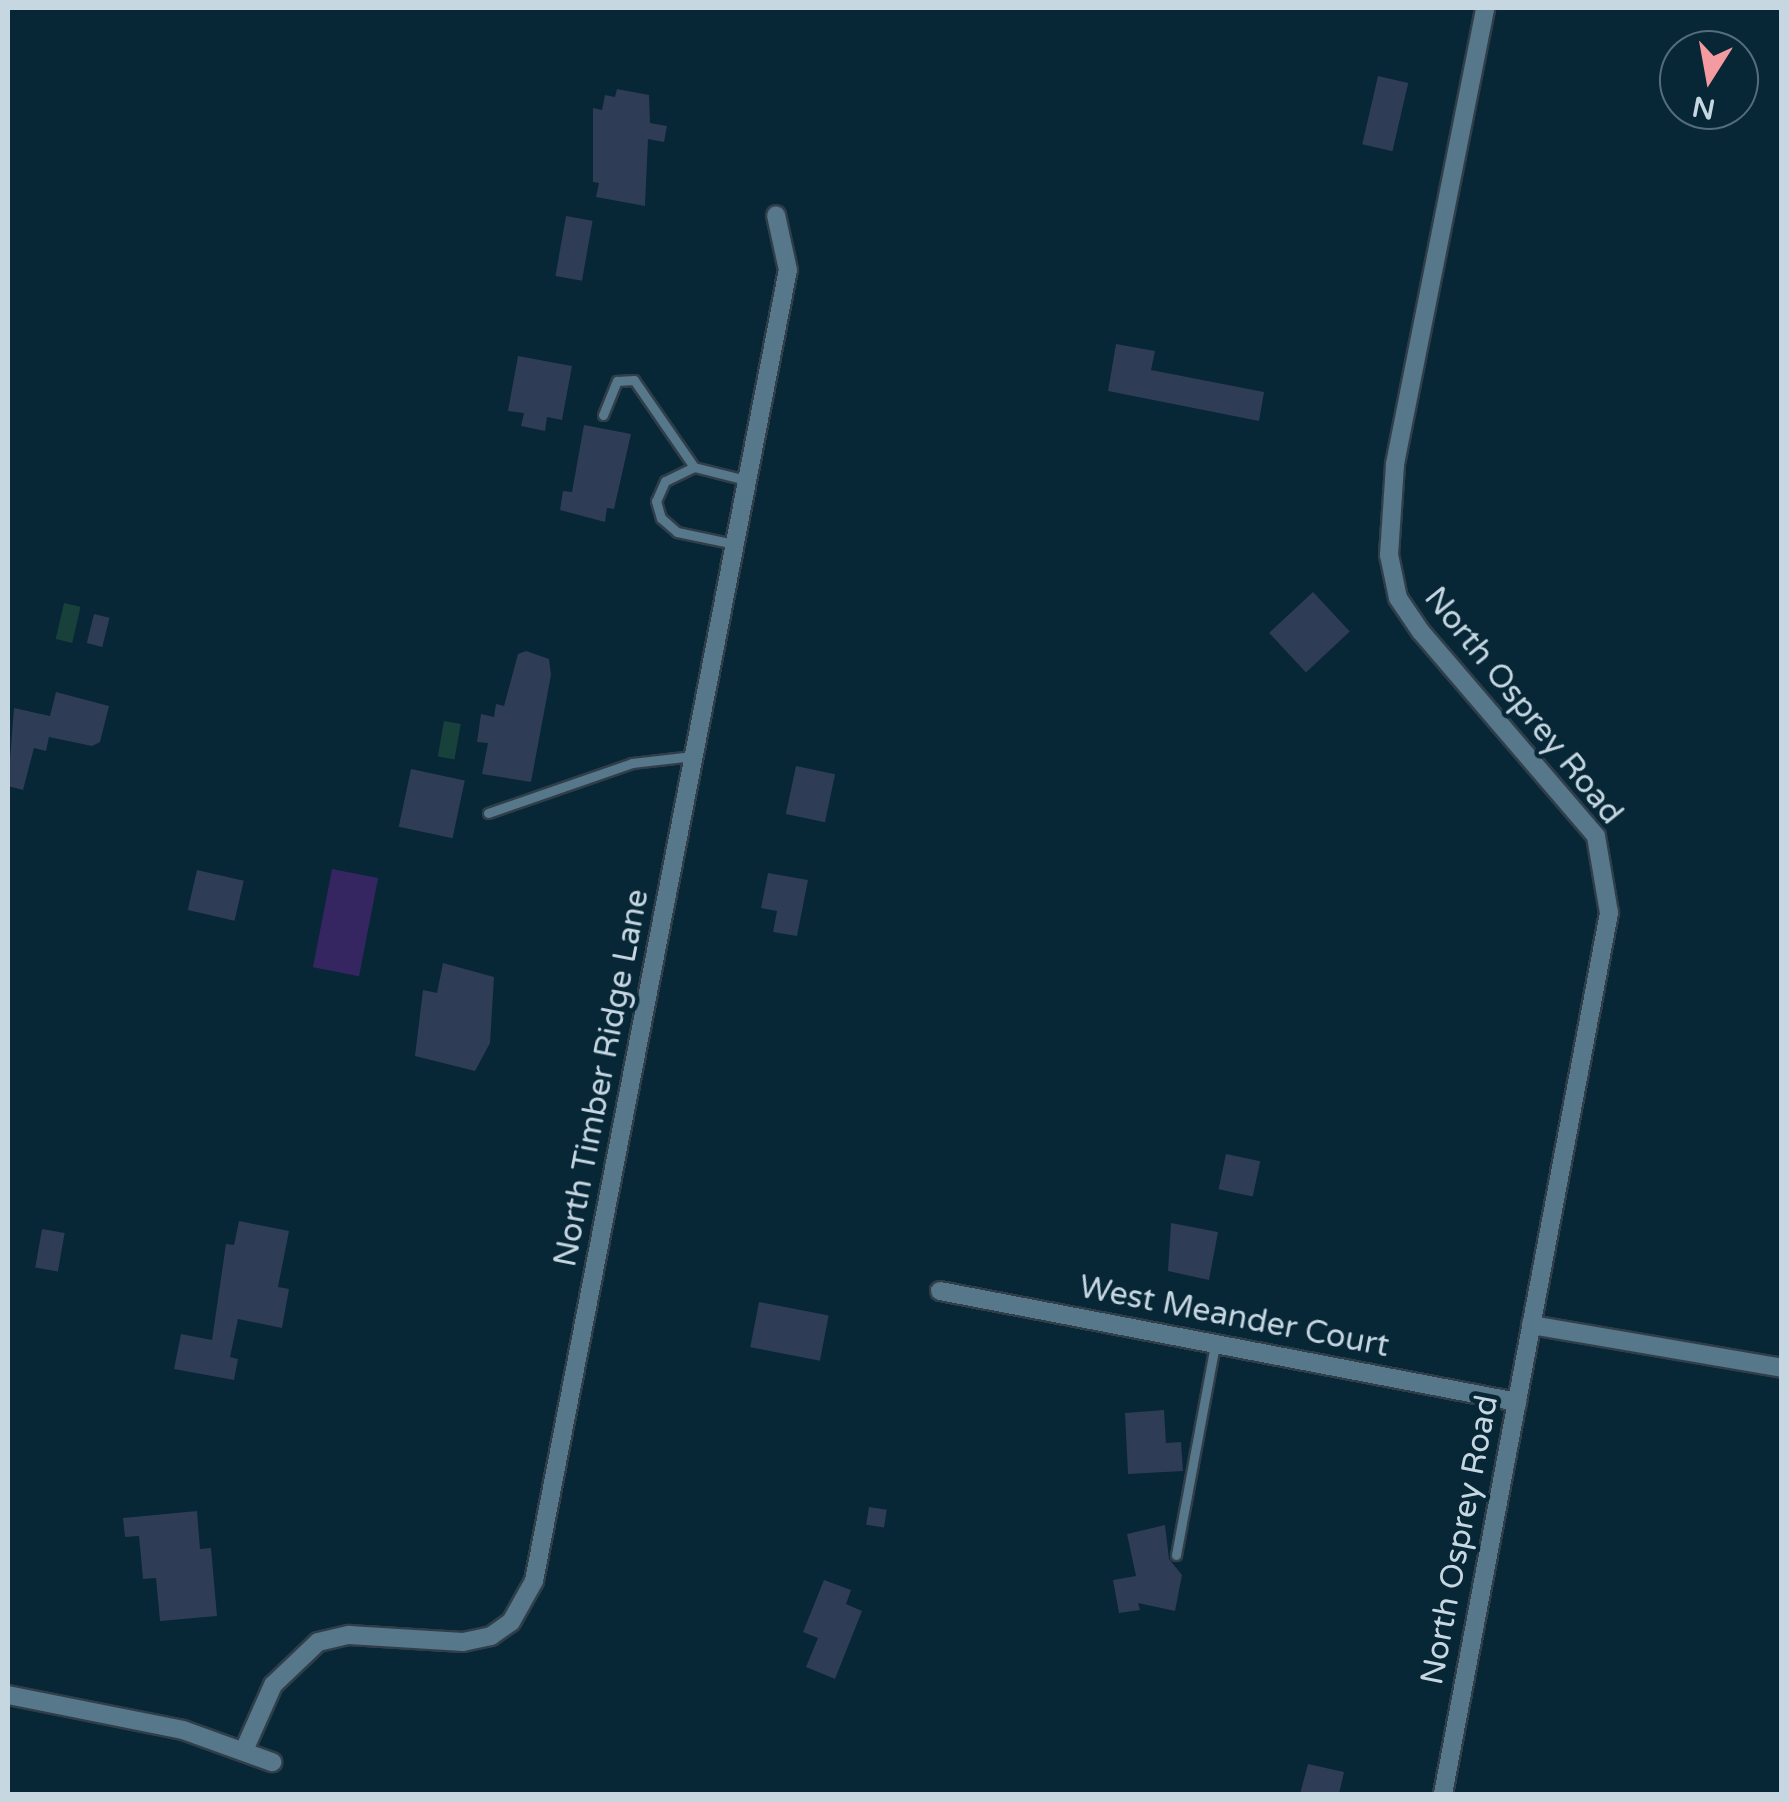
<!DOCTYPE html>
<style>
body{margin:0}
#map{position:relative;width:1789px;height:1802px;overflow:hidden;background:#072636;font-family:"Varela Round",sans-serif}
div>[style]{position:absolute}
.green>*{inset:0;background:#352560;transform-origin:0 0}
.water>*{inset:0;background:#17413a;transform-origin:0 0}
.building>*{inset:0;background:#2f3c55;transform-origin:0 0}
.roads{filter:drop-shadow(2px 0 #303e4a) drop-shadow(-2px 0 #303e4a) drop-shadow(0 2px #303e4a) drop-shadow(0 -2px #303e4a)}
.lane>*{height:9px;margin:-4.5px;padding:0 4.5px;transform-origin:4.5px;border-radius:4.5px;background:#57778b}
.street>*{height:18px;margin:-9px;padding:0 9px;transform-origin:9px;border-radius:9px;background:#57778b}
span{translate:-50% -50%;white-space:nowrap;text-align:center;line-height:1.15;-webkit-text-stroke:9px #072636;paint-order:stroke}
.street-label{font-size:32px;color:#c6d7e2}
.frame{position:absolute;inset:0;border:10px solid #c6d7e2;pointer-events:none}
.north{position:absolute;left:1659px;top:30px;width:100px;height:100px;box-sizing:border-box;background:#072636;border:2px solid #536d7b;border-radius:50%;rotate:191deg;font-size:28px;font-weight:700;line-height:40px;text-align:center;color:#c6d7e2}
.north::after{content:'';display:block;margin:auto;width:35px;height:45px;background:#f49aa1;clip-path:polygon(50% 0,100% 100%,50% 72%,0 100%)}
</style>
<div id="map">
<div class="green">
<i style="left:332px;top:869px;width:47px;height:100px;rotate:11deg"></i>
</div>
<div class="water">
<i style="left:64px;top:603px;width:17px;height:37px;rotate:13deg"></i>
<i style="left:444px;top:721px;width:17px;height:36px;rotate:10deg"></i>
</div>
<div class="building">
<i style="left:1378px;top:76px;width:31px;height:70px;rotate:13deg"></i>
<i style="clip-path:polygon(617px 89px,649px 95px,650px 123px,667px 126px,664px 142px,648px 139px,645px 206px,596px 197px,599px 183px,593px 182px,593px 108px,602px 110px,605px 95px,615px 97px)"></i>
<i style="left:566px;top:216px;width:27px;height:61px;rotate:10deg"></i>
<i style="clip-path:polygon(1116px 344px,1155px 351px,1151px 370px,1264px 392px,1259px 421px,1108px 391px)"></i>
<i style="clip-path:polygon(518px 356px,572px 366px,562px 420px,547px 417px,545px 431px,521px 426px,524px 413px,508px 411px)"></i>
<i style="clip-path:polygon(584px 425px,631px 434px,614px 509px,607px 508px,605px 522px,560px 510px,563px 491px,572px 492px)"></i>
<i style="left:1313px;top:592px;width:54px;height:60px;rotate:47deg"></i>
<i style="left:94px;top:614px;width:16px;height:30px;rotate:14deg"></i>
<i style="clip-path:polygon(526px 651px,549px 659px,551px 675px,531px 782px,482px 774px,488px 743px,477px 742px,481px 714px,494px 717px,496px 704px,504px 706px,518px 654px)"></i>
<i style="clip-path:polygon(56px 692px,109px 706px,100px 742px,92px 746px,49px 737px,46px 751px,34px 748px,23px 790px,8px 786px,14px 708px,50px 716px)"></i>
<i style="left:796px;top:766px;width:40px;height:49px;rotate:12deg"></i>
<i style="left:411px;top:769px;width:55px;height:59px;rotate:12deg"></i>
<i style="left:197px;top:870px;width:48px;height:41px;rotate:13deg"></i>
<i style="clip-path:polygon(768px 873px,808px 880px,797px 936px,773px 932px,777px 911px,761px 908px)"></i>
<i style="clip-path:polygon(443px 963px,494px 977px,490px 1043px,475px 1071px,415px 1056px,423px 990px,437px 993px)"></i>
<i style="left:1226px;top:1154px;width:35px;height:36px;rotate:12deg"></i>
<i style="clip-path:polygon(239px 1221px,289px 1231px,278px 1287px,289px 1289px,282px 1328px,238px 1319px,230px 1357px,238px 1359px,234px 1380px,174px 1369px,181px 1334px,212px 1340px,226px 1244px,234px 1245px)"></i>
<i style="clip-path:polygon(1171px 1223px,1218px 1232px,1209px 1280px,1168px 1271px)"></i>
<i style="left:42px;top:1229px;width:23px;height:39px;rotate:10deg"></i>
<i style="left:759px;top:1302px;width:71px;height:46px;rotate:11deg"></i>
<i style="clip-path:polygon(1164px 1410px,1166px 1443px,1181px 1442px,1183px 1471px,1128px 1474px,1125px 1413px)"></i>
<i style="left:869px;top:1507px;width:18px;height:18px;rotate:9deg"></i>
<i style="clip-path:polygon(197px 1511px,200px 1549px,211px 1548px,217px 1616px,160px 1621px,156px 1578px,143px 1579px,139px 1536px,125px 1537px,123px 1518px)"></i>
<i style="clip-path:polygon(1165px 1525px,1169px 1559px,1182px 1575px,1175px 1611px,1138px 1603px,1140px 1610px,1119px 1613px,1113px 1580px,1136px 1576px,1127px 1534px)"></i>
<i style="clip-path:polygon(824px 1580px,851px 1590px,846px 1604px,862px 1611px,835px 1679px,806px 1667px,818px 1638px,803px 1632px)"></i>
<i style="clip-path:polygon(1308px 1764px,1344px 1772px,1339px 1794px,1300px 1794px)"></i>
</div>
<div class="roads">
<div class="lane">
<i style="left:603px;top:415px;width:37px;rotate:-68deg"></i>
<i style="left:617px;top:381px;width:17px;rotate:-3deg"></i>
<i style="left:634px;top:380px;width:106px;rotate:55.4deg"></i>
<i style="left:694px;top:467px;width:54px;rotate:14deg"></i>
<i style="left:694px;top:467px;width:32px;rotate:154deg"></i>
<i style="left:665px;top:481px;width:22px;rotate:114deg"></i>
<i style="left:656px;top:501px;width:18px;rotate:74deg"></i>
<i style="left:661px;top:518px;width:21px;rotate:41deg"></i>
<i style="left:677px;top:532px;width:58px;rotate:11.9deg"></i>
<i style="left:488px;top:813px;width:152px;rotate:-19.1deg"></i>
<i style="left:632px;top:763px;width:61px;rotate:-6.5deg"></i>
<i style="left:1176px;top:1555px;width:215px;rotate:-79.5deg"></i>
</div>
<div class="street">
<i style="left:940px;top:1291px;width:588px;rotate:10.89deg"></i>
<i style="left:1531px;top:1325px;width:255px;rotate:9.7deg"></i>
<i style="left:8px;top:1695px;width:178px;rotate:11.3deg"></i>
<i style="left:183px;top:1730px;width:95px;rotate:19.8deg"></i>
<i style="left:245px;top:1748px;width:69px;rotate:-66deg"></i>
<i style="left:273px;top:1685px;width:62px;rotate:-43.7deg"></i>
<i style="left:318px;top:1642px;width:32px;rotate:-13deg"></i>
<i style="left:349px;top:1635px;width:114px;rotate:3.5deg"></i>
<i style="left:463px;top:1642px;width:29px;rotate:-12deg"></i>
<i style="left:491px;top:1636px;width:24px;rotate:-35deg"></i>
<i style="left:511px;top:1622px;width:47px;rotate:-60.7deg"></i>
<i style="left:534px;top:1581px;width:1335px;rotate:-79.04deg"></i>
<i style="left:788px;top:270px;width:56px;rotate:-102.3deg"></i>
<i style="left:1443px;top:1794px;width:897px;rotate:-79.33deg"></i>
<i style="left:1609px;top:913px;width:78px;rotate:-99.6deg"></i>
<i style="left:1596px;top:836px;width:269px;rotate:-130.6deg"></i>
<i style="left:1421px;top:632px;width:41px;rotate:-124.1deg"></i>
<i style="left:1398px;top:598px;width:44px;rotate:-101.8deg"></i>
<i style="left:1389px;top:555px;width:91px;rotate:-86.2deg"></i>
<i style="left:1395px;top:464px;width:465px;rotate:-78.8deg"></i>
</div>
</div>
<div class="street-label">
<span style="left:1523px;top:706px;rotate:51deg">North Osprey Road</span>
<span style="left:602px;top:1078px;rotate:-79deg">North Timber Ridge Lane</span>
<span style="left:1234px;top:1317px;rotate:11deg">West Meander Court</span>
<span style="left:1460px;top:1540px;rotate:-79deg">North Osprey Road</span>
</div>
<div class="frame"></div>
<div class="north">N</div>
</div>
